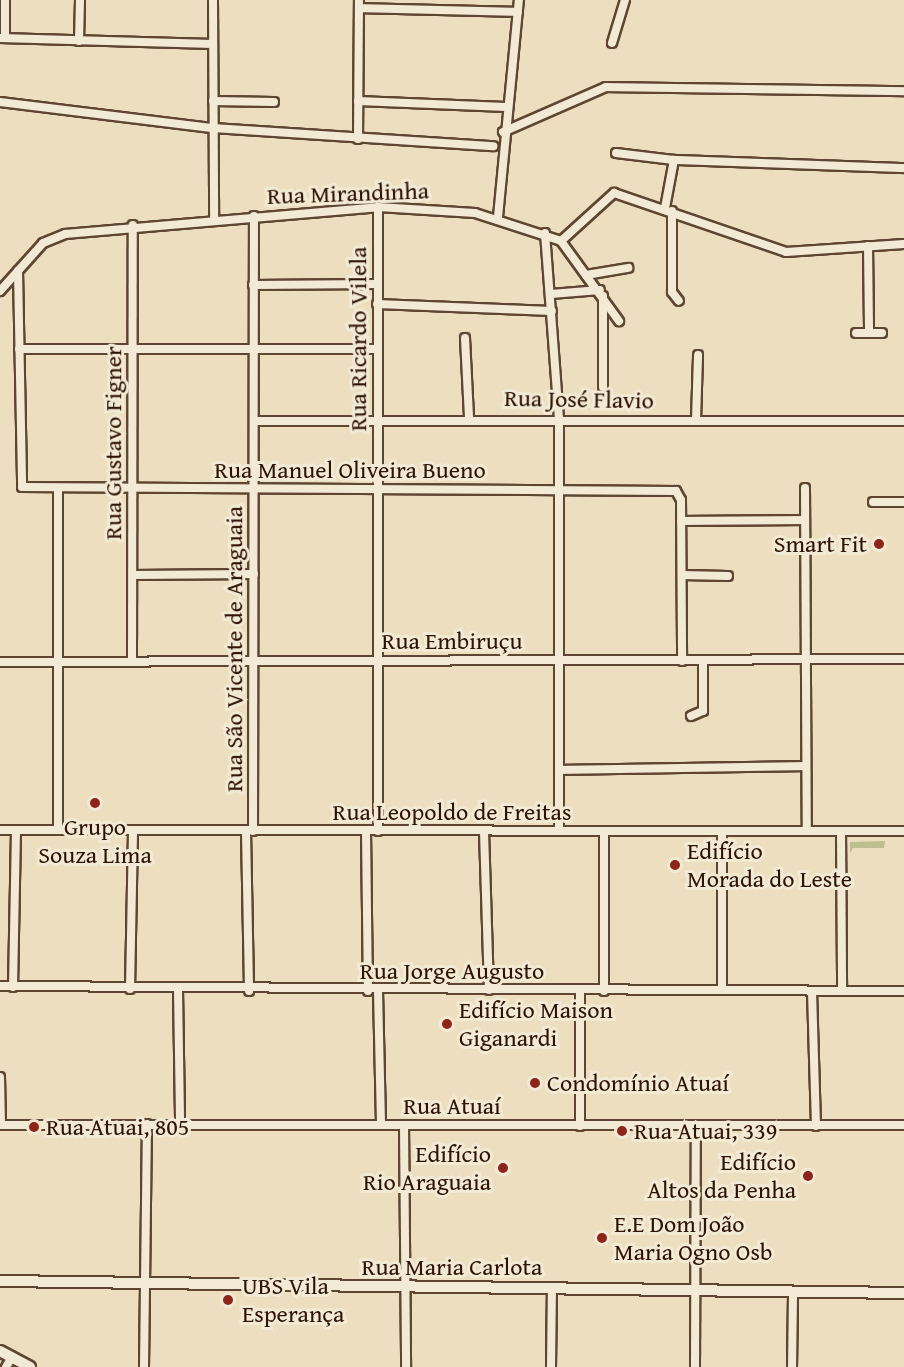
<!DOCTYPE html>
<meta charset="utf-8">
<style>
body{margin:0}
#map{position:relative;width:904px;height:1367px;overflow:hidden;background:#ecdebf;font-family:"Gentium Book Plus",serif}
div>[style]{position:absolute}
.green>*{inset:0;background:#bebf8e}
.roads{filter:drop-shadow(2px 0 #5e4632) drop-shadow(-2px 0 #5e4632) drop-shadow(0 2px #5e4632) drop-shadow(0 -2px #5e4632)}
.minor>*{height:8px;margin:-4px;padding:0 4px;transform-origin:4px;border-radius:4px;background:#f3ead5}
.tertiary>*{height:10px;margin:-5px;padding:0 5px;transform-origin:5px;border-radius:5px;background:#f3ead5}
.dots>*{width:16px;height:16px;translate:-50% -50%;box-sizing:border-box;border:3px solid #f3ead5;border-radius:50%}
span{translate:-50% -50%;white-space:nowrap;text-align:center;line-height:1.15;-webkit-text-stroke:6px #f3ead5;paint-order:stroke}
.street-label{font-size:24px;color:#2f1303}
.poi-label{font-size:24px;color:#2f1303}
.right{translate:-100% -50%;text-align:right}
.left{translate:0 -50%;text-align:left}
</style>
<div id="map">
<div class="green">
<i style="clip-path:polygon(885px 841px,884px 848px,853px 848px,850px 853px,850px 842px)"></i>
</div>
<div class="roads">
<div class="minor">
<i style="left:213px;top:0;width:219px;rotate:89.7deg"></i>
<i style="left:359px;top:8px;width:159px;rotate:1.4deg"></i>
<i style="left:0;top:38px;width:213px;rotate:1.6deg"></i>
<i style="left:5px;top:38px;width:38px;rotate:-90deg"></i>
<i style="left:79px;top:41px;width:41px;rotate:-88.6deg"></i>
<i style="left:612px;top:43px;width:45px;rotate:-73.2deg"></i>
<i style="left:213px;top:101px;width:61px;rotate:0.9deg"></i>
<i style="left:358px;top:101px;width:148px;rotate:2.3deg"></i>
<i style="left:0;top:102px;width:215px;rotate:7deg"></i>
<i style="left:213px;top:128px;width:281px;rotate:3.7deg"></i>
<i style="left:503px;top:132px;width:112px;rotate:-23.6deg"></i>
<i style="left:606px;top:87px;width:298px;rotate:0.8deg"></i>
<i style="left:358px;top:139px;width:139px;rotate:-89.6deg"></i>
<i style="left:616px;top:153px;width:58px;rotate:6.9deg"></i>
<i style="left:665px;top:208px;width:49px;rotate:-79.4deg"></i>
<i style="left:674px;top:160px;width:230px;rotate:2deg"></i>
<i style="left:672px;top:211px;width:81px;rotate:90deg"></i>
<i style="left:672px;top:292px;width:11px;rotate:52deg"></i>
<i style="left:498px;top:217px;width:218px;rotate:-84.5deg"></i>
<i style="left:545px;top:233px;width:187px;rotate:85.7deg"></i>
<i style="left:559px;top:419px;width:412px;rotate:90deg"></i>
<i style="left:561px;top:241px;width:99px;rotate:54.1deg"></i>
<i style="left:868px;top:246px;width:87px;rotate:89.3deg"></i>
<i style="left:18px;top:271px;width:216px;rotate:88.9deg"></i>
<i style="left:22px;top:487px;width:654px;rotate:0.35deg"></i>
<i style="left:676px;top:491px;width:10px;rotate:61deg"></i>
<i style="left:681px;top:500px;width:161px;rotate:89.6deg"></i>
<i style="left:586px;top:275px;width:43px;rotate:-9.5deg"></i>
<i style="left:253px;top:285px;width:124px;rotate:-0.5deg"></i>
<i style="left:0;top:291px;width:64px;rotate:-48.1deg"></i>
<i style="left:43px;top:243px;width:24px;rotate:-22deg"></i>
<i style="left:65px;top:234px;width:314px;rotate:-4.9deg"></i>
<i style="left:378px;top:207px;width:97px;rotate:3.5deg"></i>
<i style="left:475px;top:213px;width:90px;rotate:18deg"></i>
<i style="left:561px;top:241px;width:72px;rotate:-42.2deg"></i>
<i style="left:614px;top:193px;width:182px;rotate:18.9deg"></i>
<i style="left:786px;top:252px;width:118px;rotate:-3.9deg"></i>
<i style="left:551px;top:294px;width:49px;rotate:-4.7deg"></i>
<i style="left:603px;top:296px;width:91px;rotate:90deg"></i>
<i style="left:377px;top:304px;width:175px;rotate:2.3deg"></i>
<i style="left:856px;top:333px;width:26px"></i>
<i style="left:465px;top:338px;width:79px;rotate:87.1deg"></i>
<i style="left:19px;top:349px;width:357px"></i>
<i style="left:696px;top:420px;width:65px;rotate:-88.2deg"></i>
<i style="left:254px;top:421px;width:650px"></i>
<i style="left:805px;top:488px;width:343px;rotate:89.7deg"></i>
<i style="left:873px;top:502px;width:31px"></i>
<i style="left:681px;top:521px;width:124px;rotate:-0.5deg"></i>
<i style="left:133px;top:575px;width:121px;rotate:-0.5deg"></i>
<i style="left:682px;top:575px;width:46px;rotate:1.2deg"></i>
<i style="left:132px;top:661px;width:436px;rotate:-89.9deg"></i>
<i style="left:0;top:662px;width:904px;rotate:-0.19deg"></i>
<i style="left:691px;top:716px;width:13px;rotate:-23deg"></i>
<i style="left:703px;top:711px;width:50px;rotate:-90deg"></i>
<i style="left:559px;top:770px;width:247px;rotate:-0.9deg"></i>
<i style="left:0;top:830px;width:904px;rotate:0.06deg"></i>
<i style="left:58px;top:830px;width:340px;rotate:-90deg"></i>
<i style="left:246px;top:831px;width:160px;rotate:88.9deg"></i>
<i style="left:253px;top:831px;width:615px;rotate:-89.91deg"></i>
<i style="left:366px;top:831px;width:160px;rotate:89.3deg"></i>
<i style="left:378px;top:831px;width:624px;rotate:-90deg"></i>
<i style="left:484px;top:831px;width:159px;rotate:88.2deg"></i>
<i style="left:722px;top:831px;width:159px;rotate:90deg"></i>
<i style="left:841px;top:831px;width:160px;rotate:89.6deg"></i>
<i style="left:0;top:986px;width:904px;rotate:0.32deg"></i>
<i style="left:13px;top:987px;width:157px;rotate:-88.9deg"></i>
<i style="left:130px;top:989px;width:159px;rotate:-88.9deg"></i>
<i style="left:178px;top:990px;width:134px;rotate:89.1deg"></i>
<i style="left:378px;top:991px;width:134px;rotate:88.7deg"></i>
<i style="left:580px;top:991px;width:135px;rotate:90deg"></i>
<i style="left:604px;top:991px;width:160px;rotate:-90deg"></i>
<i style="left:812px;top:991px;width:135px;rotate:88.3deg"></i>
<i style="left:0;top:1077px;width:48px;rotate:88.8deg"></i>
<i style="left:0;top:1125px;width:904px"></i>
<i style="left:404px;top:1125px;width:242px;rotate:89.5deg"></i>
<i style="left:6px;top:1367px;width:12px;rotate:-59deg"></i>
<i style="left:144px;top:1367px;width:243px;rotate:-89.3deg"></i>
<i style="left:551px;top:1367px;width:78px;rotate:-89.3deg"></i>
<i style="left:695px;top:1367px;width:242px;rotate:-89.8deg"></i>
<i style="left:792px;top:1367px;width:75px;rotate:-89.2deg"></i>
</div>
<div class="tertiary">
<i style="left:0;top:1281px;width:904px;rotate:0.76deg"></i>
<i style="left:0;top:1351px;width:34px;rotate:28deg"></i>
</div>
</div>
<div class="dots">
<i style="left:879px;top:544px;background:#8f2418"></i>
<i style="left:95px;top:803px;background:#8f2418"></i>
<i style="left:675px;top:865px;background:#8f2418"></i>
<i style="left:447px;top:1024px;background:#8f2418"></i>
<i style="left:535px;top:1083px;background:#8f2418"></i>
<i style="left:34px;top:1127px;background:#8f2418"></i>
<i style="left:622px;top:1131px;background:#8f2418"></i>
<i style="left:503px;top:1168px;background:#8f2418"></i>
<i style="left:808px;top:1176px;background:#8f2418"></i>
<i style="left:602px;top:1238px;background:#8f2418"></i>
<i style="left:228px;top:1300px;background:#8f2418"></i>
</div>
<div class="street-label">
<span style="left:348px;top:193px;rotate:-2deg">Rua Mirandinha</span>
<span style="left:358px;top:339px;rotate:-90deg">Rua Ricardo Vilela</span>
<span style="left:579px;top:399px;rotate:1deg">Rua José Flavio</span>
<span style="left:113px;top:443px;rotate:-90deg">Rua Gustavo Figner</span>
<span style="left:350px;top:470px">Rua Manuel Oliveira Bueno</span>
<span style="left:452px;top:641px">Rua Embiruçu</span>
<span style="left:234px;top:649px;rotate:-90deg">Rua São Vicente de Araguaia</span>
<span style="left:452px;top:812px">Rua Leopoldo de Freitas</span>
<span style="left:452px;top:971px">Rua Jorge Augusto</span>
<span style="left:452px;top:1106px">Rua Atuaí</span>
<span style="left:452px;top:1267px">Rua Maria Carlota</span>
</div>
<div class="poi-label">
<span class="right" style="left:867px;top:544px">Smart Fit</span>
<span style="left:95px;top:841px">Grupo<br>Souza Lima</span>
<span class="left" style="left:687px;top:865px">Edifício<br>Morada do Leste</span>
<span class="left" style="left:459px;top:1024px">Edifício Maison<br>Giganardi</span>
<span class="left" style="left:547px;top:1083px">Condomínio Atuaí</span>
<span class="left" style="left:46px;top:1127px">Rua Atuai, 805</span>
<span class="left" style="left:634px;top:1131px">Rua Atuai, 339</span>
<span class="right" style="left:491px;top:1168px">Edifício<br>Rio Araguaia</span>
<span class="right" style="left:796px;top:1176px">Edifício<br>Altos da Penha</span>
<span class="left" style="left:614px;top:1238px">E.E Dom João<br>Maria Ogno Osb</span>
<span class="left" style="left:242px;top:1300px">UBS Vila<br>Esperança</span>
</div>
</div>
